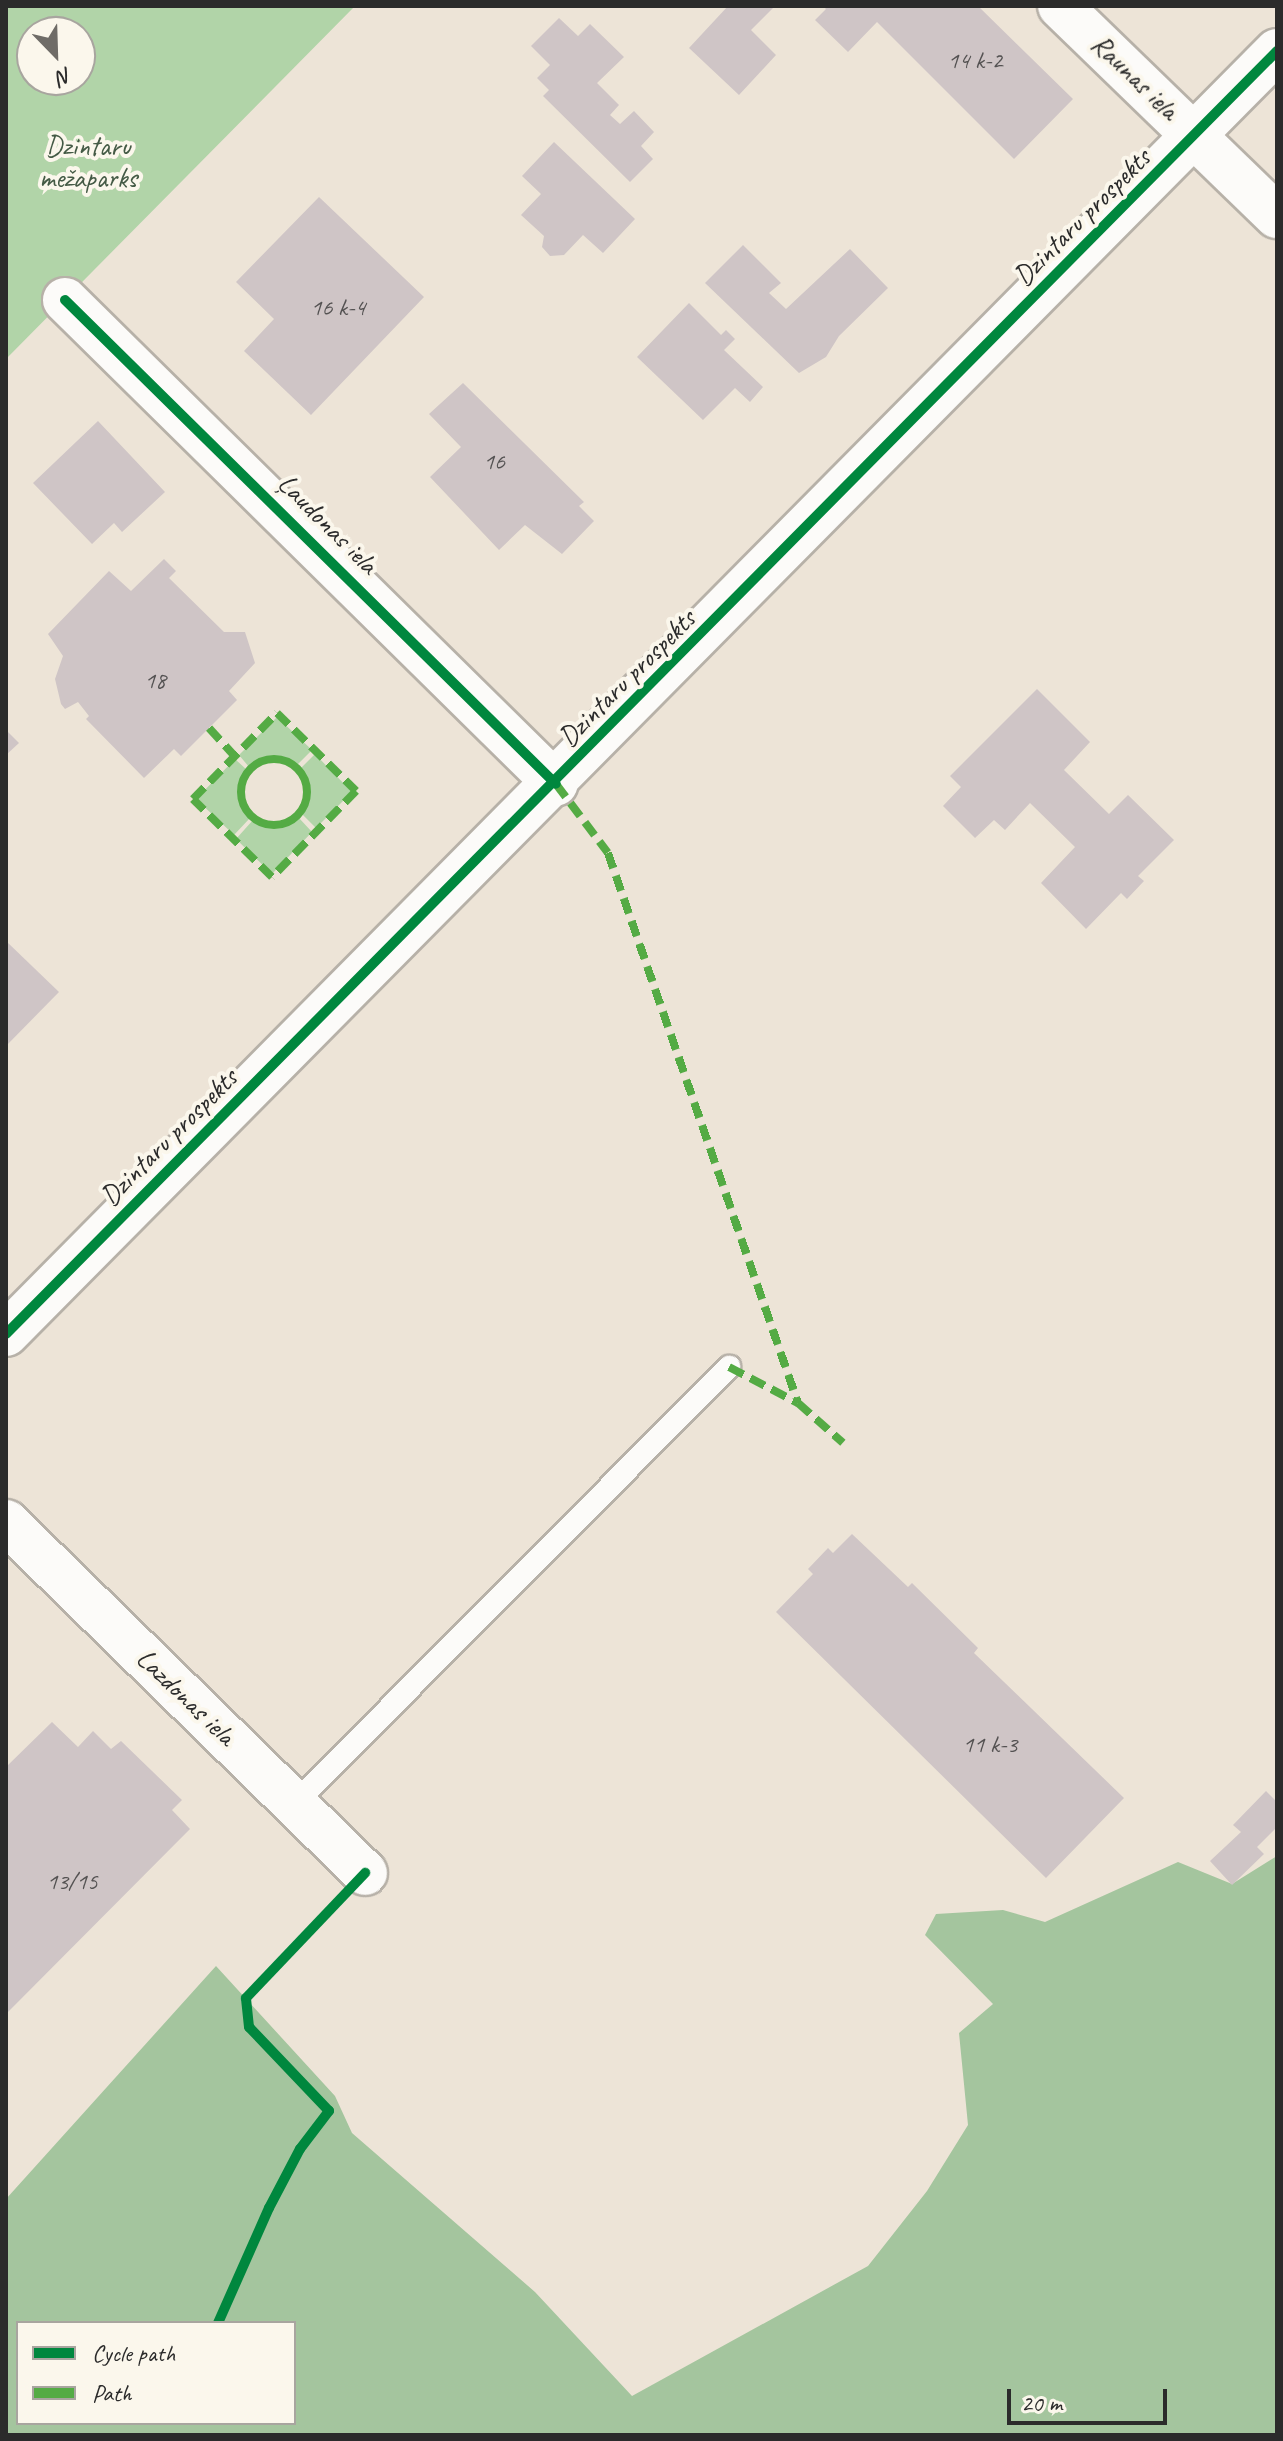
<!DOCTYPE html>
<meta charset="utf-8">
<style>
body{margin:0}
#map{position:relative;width:1283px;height:2441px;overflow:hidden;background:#ede4d7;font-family:Caveat,sans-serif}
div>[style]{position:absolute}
.green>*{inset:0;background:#b1d4a8}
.forest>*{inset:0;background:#a4c59e}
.building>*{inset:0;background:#cfc5c6}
.roads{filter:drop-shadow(2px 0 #b7b1a8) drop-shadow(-2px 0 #b7b1a8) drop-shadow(0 2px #b7b1a8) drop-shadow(0 -2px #b7b1a8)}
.lane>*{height:22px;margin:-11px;padding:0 11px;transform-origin:11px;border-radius:11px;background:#fcfbf9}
.street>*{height:44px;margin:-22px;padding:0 22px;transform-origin:22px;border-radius:22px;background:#fcfbf9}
.secondary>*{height:44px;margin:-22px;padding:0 22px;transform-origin:22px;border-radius:22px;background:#fcfbf9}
.quiet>*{height:8px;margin-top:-4px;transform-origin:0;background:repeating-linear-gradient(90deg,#54ab44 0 16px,transparent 0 24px)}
.quiet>.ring{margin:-4px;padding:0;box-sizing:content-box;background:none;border:8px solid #54ab44;border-radius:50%}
.cycleway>*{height:10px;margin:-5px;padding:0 5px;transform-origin:5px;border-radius:5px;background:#00873e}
span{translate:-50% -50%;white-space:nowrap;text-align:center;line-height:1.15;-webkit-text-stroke:8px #fbf7ec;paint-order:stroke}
.number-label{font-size:24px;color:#545252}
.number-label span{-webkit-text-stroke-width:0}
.street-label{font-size:28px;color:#2b2b2b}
.park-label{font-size:28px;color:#445a45}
.frame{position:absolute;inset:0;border:8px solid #2b2b2b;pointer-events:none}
.legend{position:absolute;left:16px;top:2321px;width:280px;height:104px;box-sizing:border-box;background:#fbf7ec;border:2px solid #a8a59f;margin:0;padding:10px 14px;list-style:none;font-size:24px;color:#2b2b2b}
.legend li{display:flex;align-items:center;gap:16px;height:40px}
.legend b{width:40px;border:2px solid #a8a59f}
.north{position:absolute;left:16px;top:16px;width:80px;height:80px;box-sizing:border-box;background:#fbf7ec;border:2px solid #a8a59f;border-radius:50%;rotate:157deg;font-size:22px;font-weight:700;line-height:32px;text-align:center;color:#2b2b2b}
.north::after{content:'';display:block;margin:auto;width:28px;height:36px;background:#6f6c67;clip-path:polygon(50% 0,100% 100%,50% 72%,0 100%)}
.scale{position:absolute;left:1007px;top:2389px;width:160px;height:36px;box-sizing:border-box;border:4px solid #2b2b2b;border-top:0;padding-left:10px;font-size:24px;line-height:28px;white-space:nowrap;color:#2b2b2b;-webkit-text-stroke:6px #fbf7ec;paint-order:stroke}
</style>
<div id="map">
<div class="green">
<i style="clip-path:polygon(evenodd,6px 6px,355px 6px,6px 359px,6px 6px,32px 32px,80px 32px,80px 80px,32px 80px,32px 32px)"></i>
<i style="clip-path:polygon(277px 717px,312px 750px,297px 765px,274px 757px,249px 767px,239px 755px)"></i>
<i style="clip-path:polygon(315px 754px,352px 792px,316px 828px,302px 814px,310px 791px,301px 768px)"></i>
<i style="clip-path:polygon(235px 759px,247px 770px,238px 793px,250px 818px,234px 835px,196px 799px)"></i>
<i style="clip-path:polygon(299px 818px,312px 832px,272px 874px,236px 839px,253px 820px,278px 828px)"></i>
</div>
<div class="forest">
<i style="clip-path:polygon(evenodd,1277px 1856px,1277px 2435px,6px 2435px,6px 2199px,216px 1966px,335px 2096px,352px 2133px,535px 2292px,632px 2396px,868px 2266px,927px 2191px,968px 2125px,959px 2033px,993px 2004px,925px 1935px,936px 1914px,1003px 1910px,1045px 1922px,1178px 1862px,1232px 1884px,1277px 1856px,18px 2323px,294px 2323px,294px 2423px,18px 2423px,18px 2323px)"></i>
</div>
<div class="building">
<i style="clip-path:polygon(728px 6px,775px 6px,751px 30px,776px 55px,739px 95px,689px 48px)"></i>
<i style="clip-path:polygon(823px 6px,978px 6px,1073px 99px,1014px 159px,877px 22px,848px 52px,815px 20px,826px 9px)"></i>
<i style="clip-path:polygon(559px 18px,578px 36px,590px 24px,624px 57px,597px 83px,619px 105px,610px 115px,620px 124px,634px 111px,654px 132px,641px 146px,653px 159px,630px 182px,543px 96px,549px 90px,537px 78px,550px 65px,531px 46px)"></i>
<i style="clip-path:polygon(554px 142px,635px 219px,603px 253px,583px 235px,564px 255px,550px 256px,542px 247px,544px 236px,521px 215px,541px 194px,522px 176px)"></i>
<i style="clip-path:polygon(319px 197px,424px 297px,311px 415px,244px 351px,274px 319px,236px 282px)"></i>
<i style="clip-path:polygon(743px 245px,781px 283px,769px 293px,786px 309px,850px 249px,888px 288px,839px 336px,826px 357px,799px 373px,705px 283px)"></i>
<i style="clip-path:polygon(689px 303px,721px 335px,726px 330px,735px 339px,724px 350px,763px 387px,750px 402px,735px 388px,703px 420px,637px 357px)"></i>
<i style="clip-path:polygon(463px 383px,584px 502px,579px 506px,594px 521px,562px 554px,525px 525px,499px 550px,430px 477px,461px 447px,429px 414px)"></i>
<i style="clip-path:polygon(98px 421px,165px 492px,122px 532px,114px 523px,92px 544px,33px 483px)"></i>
<i style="clip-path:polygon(164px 559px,176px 571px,169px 578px,224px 632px,245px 632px,255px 663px,229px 691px,237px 700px,181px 756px,174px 749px,144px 778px,86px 719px,89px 716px,78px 702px,65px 709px,61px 704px,55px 679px,63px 656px,48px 634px,109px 571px,131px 591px)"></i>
<i style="clip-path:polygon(1037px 689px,1090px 742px,1064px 770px,1109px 814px,1128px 795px,1174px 840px,1138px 876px,1144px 881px,1127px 899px,1121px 893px,1086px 929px,1041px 883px,1075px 847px,1030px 803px,1005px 830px,994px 820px,975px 838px,943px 806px,961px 787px,950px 776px)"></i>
<i style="clip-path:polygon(6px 730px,19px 743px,6px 755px)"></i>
<i style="clip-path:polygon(6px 941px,59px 992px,6px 1046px)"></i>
<i style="clip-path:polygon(852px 1534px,908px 1587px,912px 1583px,978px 1648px,974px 1653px,1124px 1798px,1046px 1878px,776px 1612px,813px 1574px,808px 1569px,828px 1548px,833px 1553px)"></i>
<i style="clip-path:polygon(52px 1722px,78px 1747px,93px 1731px,111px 1749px,121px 1741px,182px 1800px,172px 1810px,190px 1829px,6px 2014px,6px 1767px)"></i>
<i style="clip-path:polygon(1266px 1791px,1277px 1802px,1277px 1827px,1257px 1847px,1264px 1854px,1232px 1885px,1210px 1861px,1241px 1832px,1233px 1825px)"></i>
</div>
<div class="roads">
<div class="lane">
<i style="left:294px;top:1804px;width:617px;rotate:-45.13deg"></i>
</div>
<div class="street">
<i style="left:1060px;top:6px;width:302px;rotate:44.1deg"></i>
<i style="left:65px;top:300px;width:689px;rotate:44.59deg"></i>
<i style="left:6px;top:1522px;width:502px;rotate:44.35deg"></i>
</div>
<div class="secondary">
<i style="left:6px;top:1334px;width:1806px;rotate:-45.27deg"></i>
</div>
</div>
<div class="quiet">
<i style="left:277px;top:713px;width:111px;rotate:44.6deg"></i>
<i style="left:356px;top:791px;width:120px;rotate:134.3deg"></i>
<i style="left:272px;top:877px;width:111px;rotate:-135.4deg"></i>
<i style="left:193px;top:799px;width:120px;rotate:-45.7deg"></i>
<i style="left:209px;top:728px;width:46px;rotate:47.6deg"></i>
<i class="ring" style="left:241px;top:759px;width:58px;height:58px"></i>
<i style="left:556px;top:784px;width:86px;rotate:53deg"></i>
<i style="left:608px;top:853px;width:582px;rotate:70.94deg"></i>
<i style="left:798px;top:1403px;width:60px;rotate:41.6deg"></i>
<i style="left:729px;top:1367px;width:78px;rotate:27.6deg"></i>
</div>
<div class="cycleway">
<i style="left:65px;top:300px;width:689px;rotate:44.59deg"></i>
<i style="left:6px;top:1334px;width:1806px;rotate:-45.27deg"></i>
<i style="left:218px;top:2323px;width:126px;rotate:-66.1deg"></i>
<i style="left:269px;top:2208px;width:67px;rotate:-62.3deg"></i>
<i style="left:300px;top:2149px;width:48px;rotate:-52.7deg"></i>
<i style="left:329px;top:2111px;width:116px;rotate:-133.6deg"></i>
<i style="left:249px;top:2027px;width:29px;rotate:-96deg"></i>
<i style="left:246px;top:1998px;width:173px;rotate:-46.4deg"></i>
</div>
<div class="number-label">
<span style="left:975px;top:61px">14 k-2</span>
<span style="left:338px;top:308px">16 k-4</span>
<span style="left:494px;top:462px">16</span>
<span style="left:155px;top:681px">18</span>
<span style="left:990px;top:1745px">11 k-3</span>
<span style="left:72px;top:1882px">13/15</span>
</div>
<div class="street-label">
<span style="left:1135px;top:77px;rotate:44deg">Raunas iela</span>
<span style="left:1082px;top:217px;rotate:-45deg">Dzintaru prospekts</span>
<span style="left:328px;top:524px;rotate:45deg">Ļaudonas iela</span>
<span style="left:627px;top:678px;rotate:-45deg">Dzintaru prospekts</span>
<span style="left:169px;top:1137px;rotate:-45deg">Dzintaru prospekts</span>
<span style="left:186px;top:1697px;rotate:44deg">Lazdonas iela</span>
</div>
<div class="park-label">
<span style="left:88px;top:162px">Dzintaru<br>mežaparks</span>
</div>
<div class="frame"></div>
<ul class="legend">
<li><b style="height:10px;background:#00873e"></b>Cycle path</li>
<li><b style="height:10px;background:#54ab44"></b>Path</li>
</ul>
<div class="north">N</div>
<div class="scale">20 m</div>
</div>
